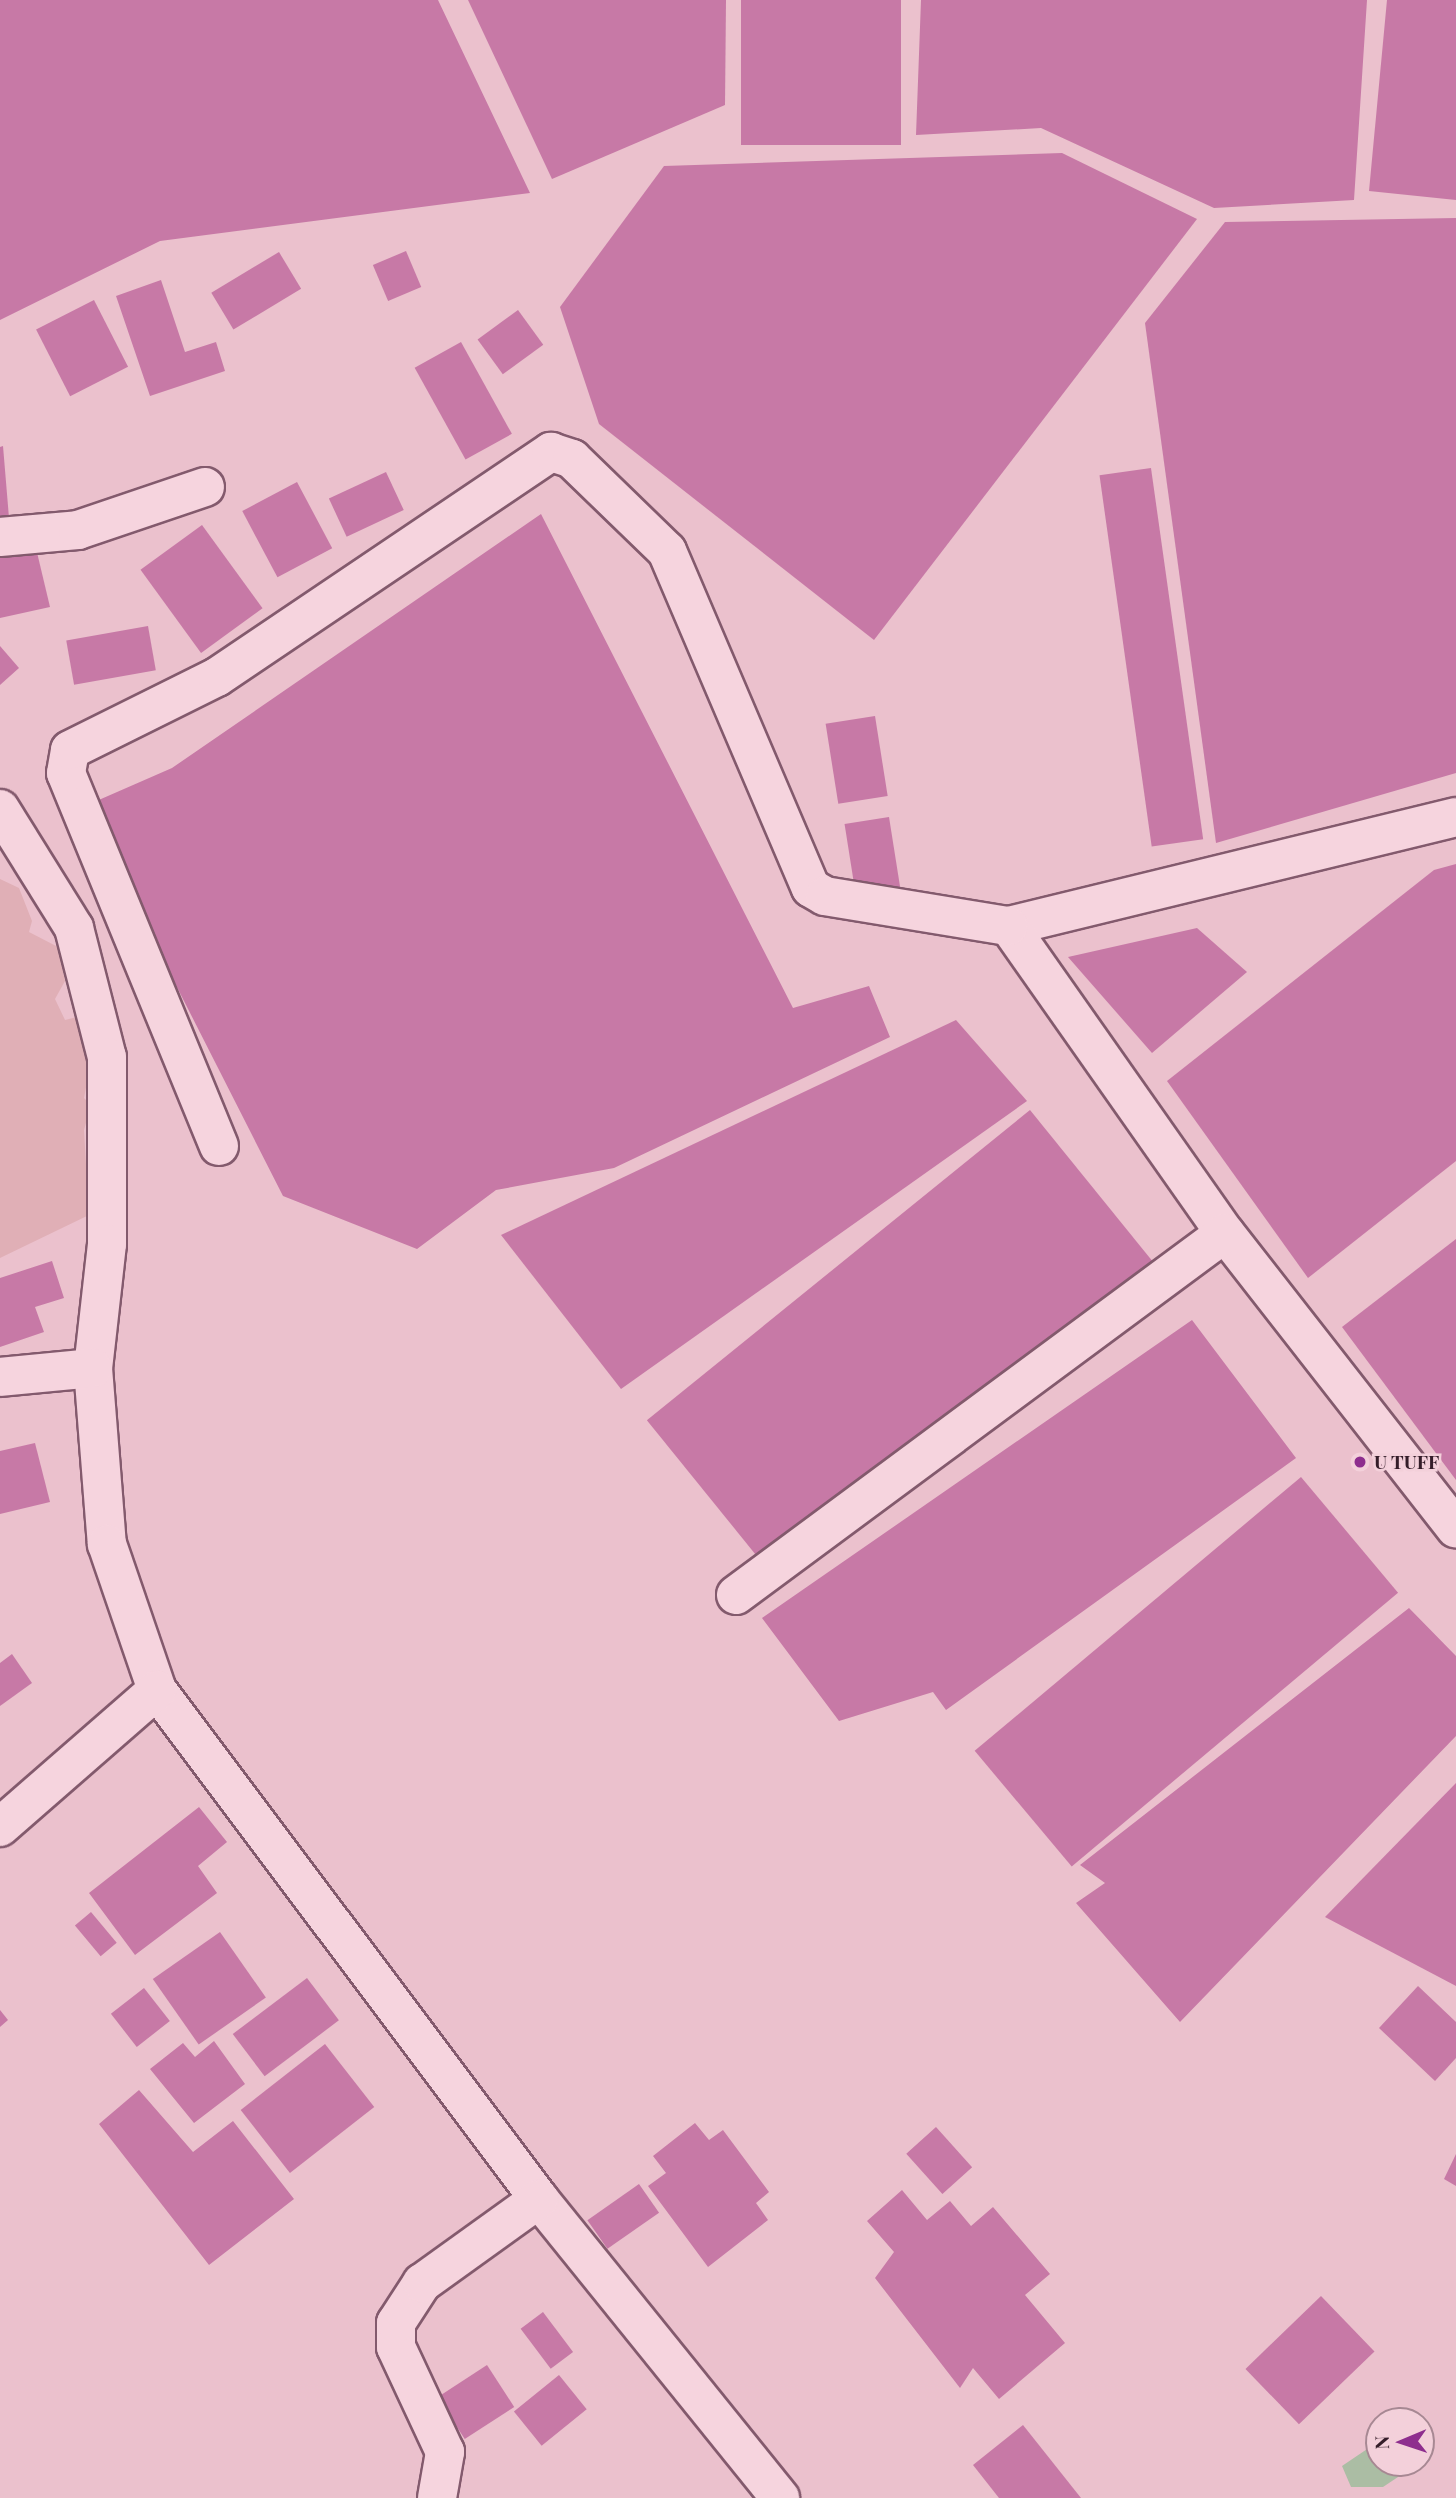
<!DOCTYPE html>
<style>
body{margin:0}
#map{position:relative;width:1456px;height:2498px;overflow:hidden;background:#ebc1cd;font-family:"Playfair Display",serif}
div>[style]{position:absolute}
.farmland>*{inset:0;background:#e0afb6}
.water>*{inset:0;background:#abbda4}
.building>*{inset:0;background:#c779a6;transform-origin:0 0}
.roads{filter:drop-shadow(2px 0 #835a6d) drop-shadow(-2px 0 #835a6d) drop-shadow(0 2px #835a6d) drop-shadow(0 -2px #835a6d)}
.minor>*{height:38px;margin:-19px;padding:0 19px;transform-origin:19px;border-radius:19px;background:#f6d4de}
.dots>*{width:19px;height:19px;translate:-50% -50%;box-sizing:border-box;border:4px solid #f3d0da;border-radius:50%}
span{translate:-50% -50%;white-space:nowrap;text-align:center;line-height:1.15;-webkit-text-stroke:5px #f3d0da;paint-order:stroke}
.poi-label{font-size:19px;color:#341d29;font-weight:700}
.left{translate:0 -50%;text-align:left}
.north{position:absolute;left:1365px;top:2407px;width:70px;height:70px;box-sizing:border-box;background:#f3d0da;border:2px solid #a78893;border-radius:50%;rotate:268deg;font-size:19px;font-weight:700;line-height:28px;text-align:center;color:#341d29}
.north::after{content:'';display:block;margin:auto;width:24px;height:32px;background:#8e2e8e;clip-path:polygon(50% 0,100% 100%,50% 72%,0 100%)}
</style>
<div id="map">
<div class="farmland">
<i style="clip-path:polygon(0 879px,19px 888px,32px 921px,29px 932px,58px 947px,65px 981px,55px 999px,65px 1020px,81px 1016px,92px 1056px,84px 1098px,91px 1105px,84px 1130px,89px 1215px,0 1258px)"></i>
</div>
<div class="water">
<i style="clip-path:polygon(1379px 2441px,1379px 2463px,1407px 2463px,1407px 2471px,1383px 2487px,1351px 2487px,1342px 2466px)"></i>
</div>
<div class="building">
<i style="clip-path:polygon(0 0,438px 0,530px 193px,160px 241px,0 320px)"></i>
<i style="clip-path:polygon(468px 0,726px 0,725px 105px,552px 179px)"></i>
<i style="left:741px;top:0;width:160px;height:145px"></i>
<i style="clip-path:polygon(921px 0,1367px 0,1354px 200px,1214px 208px,1041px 128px,916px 135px)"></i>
<i style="clip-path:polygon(1387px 0,1456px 0,1456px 200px,1369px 191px)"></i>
<i style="clip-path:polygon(1062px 153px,1197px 219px,874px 640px,599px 424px,560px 307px,664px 166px)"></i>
<i style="clip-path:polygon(1456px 218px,1456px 773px,1216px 843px,1145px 323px,1225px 222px)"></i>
<i style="left:406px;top:251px;width:39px;height:36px;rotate:67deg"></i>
<i style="left:279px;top:252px;width:43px;height:79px;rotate:59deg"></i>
<i style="clip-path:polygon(161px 280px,185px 352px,216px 342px,225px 371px,150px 396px,116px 296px)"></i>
<i style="left:94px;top:300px;width:75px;height:65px;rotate:63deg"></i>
<i style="left:518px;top:310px;width:43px;height:50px;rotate:54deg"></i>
<i style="left:461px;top:342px;width:105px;height:53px;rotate:61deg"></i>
<i style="clip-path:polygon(3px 446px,9px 518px,0 519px,0 447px)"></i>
<i style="left:1151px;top:468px;width:375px;height:52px;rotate:82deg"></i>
<i style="left:386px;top:472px;width:42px;height:63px;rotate:65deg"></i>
<i style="left:297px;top:482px;width:75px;height:62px;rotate:62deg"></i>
<i style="clip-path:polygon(541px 514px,793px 1008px,869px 986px,890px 1037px,614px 1168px,496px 1190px,417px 1249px,283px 1196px,85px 806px,172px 768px)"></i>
<i style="left:202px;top:525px;width:103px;height:76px;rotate:54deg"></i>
<i style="clip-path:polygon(35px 544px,50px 607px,0 618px,0 552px)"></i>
<i style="left:148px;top:626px;width:45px;height:83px;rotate:80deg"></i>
<i style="clip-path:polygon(0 646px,19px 668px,0 685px)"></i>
<i style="left:875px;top:716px;width:81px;height:50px;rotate:81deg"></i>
<i style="left:889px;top:817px;width:74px;height:45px;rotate:81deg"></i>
<i style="clip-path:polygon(1456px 864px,1456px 1161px,1308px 1278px,1167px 1081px,1434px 870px)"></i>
<i style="clip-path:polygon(1197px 928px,1247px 972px,1152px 1053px,1068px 957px)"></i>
<i style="clip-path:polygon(956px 1020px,1027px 1101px,621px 1389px,501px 1235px)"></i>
<i style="left:1030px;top:1110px;width:194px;height:493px;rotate:51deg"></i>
<i style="clip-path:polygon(1456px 1239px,1456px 1480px,1342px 1327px)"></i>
<i style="clip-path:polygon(52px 1261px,64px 1298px,35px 1307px,44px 1332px,0 1347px,0 1278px)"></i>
<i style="clip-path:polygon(1192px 1320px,1296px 1458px,946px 1710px,933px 1692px,839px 1721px,762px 1618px)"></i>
<i style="clip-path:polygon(35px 1443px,50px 1502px,0 1514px,0 1451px)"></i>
<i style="left:1301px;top:1477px;width:151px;height:426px;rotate:50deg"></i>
<i style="clip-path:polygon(1409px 1608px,1456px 1656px,1456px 1736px,1180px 2022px,1076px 1903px,1105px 1883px,1080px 1865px)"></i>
<i style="clip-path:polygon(12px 1654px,32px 1683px,0 1706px,0 1663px)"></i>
<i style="clip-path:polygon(1456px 1783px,1456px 1986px,1325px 1917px)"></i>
<i style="clip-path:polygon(199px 1807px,227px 1842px,198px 1866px,217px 1893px,135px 1955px,89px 1893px)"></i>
<i style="left:91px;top:1912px;width:40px;height:21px;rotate:50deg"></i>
<i style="left:220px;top:1932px;width:80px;height:82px;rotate:55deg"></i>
<i style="left:307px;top:1978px;width:53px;height:93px;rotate:53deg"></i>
<i style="clip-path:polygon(1418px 1986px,1456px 2022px,1456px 2058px,1435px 2081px,1379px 2028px)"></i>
<i style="left:144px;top:1988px;width:42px;height:42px;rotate:52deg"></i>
<i style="clip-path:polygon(0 2010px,8px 2020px,0 2027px)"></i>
<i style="clip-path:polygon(214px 2041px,245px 2084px,194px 2123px,150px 2069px,183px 2043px,195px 2057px)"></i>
<i style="left:325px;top:2044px;width:80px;height:107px;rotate:52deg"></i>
<i style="clip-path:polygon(139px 2090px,193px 2152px,233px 2121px,294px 2199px,209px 2265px,99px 2124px)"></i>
<i style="clip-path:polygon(695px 2123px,709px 2140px,723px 2130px,769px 2192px,756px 2203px,768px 2220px,708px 2267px,648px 2186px,666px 2173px,653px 2156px)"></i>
<i style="left:936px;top:2127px;width:54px;height:40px;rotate:48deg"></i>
<i style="clip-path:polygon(1456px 2154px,1456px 2186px,1444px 2179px)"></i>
<i style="left:639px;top:2184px;width:35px;height:63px;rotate:55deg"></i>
<i style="clip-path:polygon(902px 2190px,927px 2220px,950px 2201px,971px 2226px,993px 2207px,1050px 2274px,1025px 2295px,1065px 2343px,999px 2399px,973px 2368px,960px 2388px,875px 2278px,894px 2252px,867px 2221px)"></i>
<i style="left:1321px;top:2296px;width:77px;height:105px;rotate:46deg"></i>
<i style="left:543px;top:2312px;width:50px;height:28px;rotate:53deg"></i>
<i style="left:487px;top:2365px;width:50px;height:59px;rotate:57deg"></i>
<i style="left:559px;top:2375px;width:44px;height:58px;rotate:51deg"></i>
<i style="clip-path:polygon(1023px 2425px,1081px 2498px,999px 2498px,973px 2465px)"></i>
</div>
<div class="roads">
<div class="minor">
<i style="left:0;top:537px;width:78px;rotate:-5.1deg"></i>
<i style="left:78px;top:530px;width:134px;rotate:-18.7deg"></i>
<i style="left:0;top:809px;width:140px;rotate:58.1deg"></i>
<i style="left:74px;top:928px;width:133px;rotate:75.7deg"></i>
<i style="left:107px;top:1057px;width:187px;rotate:90deg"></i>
<i style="left:107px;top:1244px;width:125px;rotate:96.4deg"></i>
<i style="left:93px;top:1368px;width:177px;rotate:85.5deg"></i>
<i style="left:107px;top:1544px;width:154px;rotate:71.1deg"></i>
<i style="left:157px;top:1690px;width:636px;rotate:53.11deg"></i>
<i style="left:539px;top:2199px;width:384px;rotate:51.1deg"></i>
<i style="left:1456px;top:817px;width:460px;rotate:166.3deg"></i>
<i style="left:1009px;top:926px;width:375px;rotate:54.9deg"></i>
<i style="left:1225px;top:1233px;width:375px;rotate:52deg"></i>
<i style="left:219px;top:1146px;width:403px;rotate:-112.3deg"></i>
<i style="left:66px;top:773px;width:23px;rotate:-80deg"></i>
<i style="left:70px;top:750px;width:164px;rotate:-26.4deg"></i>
<i style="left:217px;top:677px;width:403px;rotate:-34deg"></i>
<i style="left:551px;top:452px;width:22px;rotate:18deg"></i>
<i style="left:572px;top:459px;width:132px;rotate:44.1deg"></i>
<i style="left:667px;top:551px;width:366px;rotate:66.9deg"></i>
<i style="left:811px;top:888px;width:16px;rotate:30deg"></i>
<i style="left:825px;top:896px;width:186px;rotate:9.3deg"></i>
<i style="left:0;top:1377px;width:93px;rotate:-5.5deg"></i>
<i style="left:736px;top:1595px;width:608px;rotate:-36.51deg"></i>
<i style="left:0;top:1827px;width:208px;rotate:-41.1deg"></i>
<i style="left:437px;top:2498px;width:47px;rotate:-80.1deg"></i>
<i style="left:445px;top:2452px;width:116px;rotate:-115deg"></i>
<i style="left:396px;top:2347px;width:24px;rotate:-90deg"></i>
<i style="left:396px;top:2323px;width:48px;rotate:-57deg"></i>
<i style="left:422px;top:2283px;width:144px;rotate:-35.7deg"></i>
</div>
</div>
<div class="dots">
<i style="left:1360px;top:1462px;background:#8e2e8e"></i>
</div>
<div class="poi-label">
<span class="left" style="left:1374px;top:1462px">U TUFF</span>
</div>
<div class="north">N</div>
</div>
